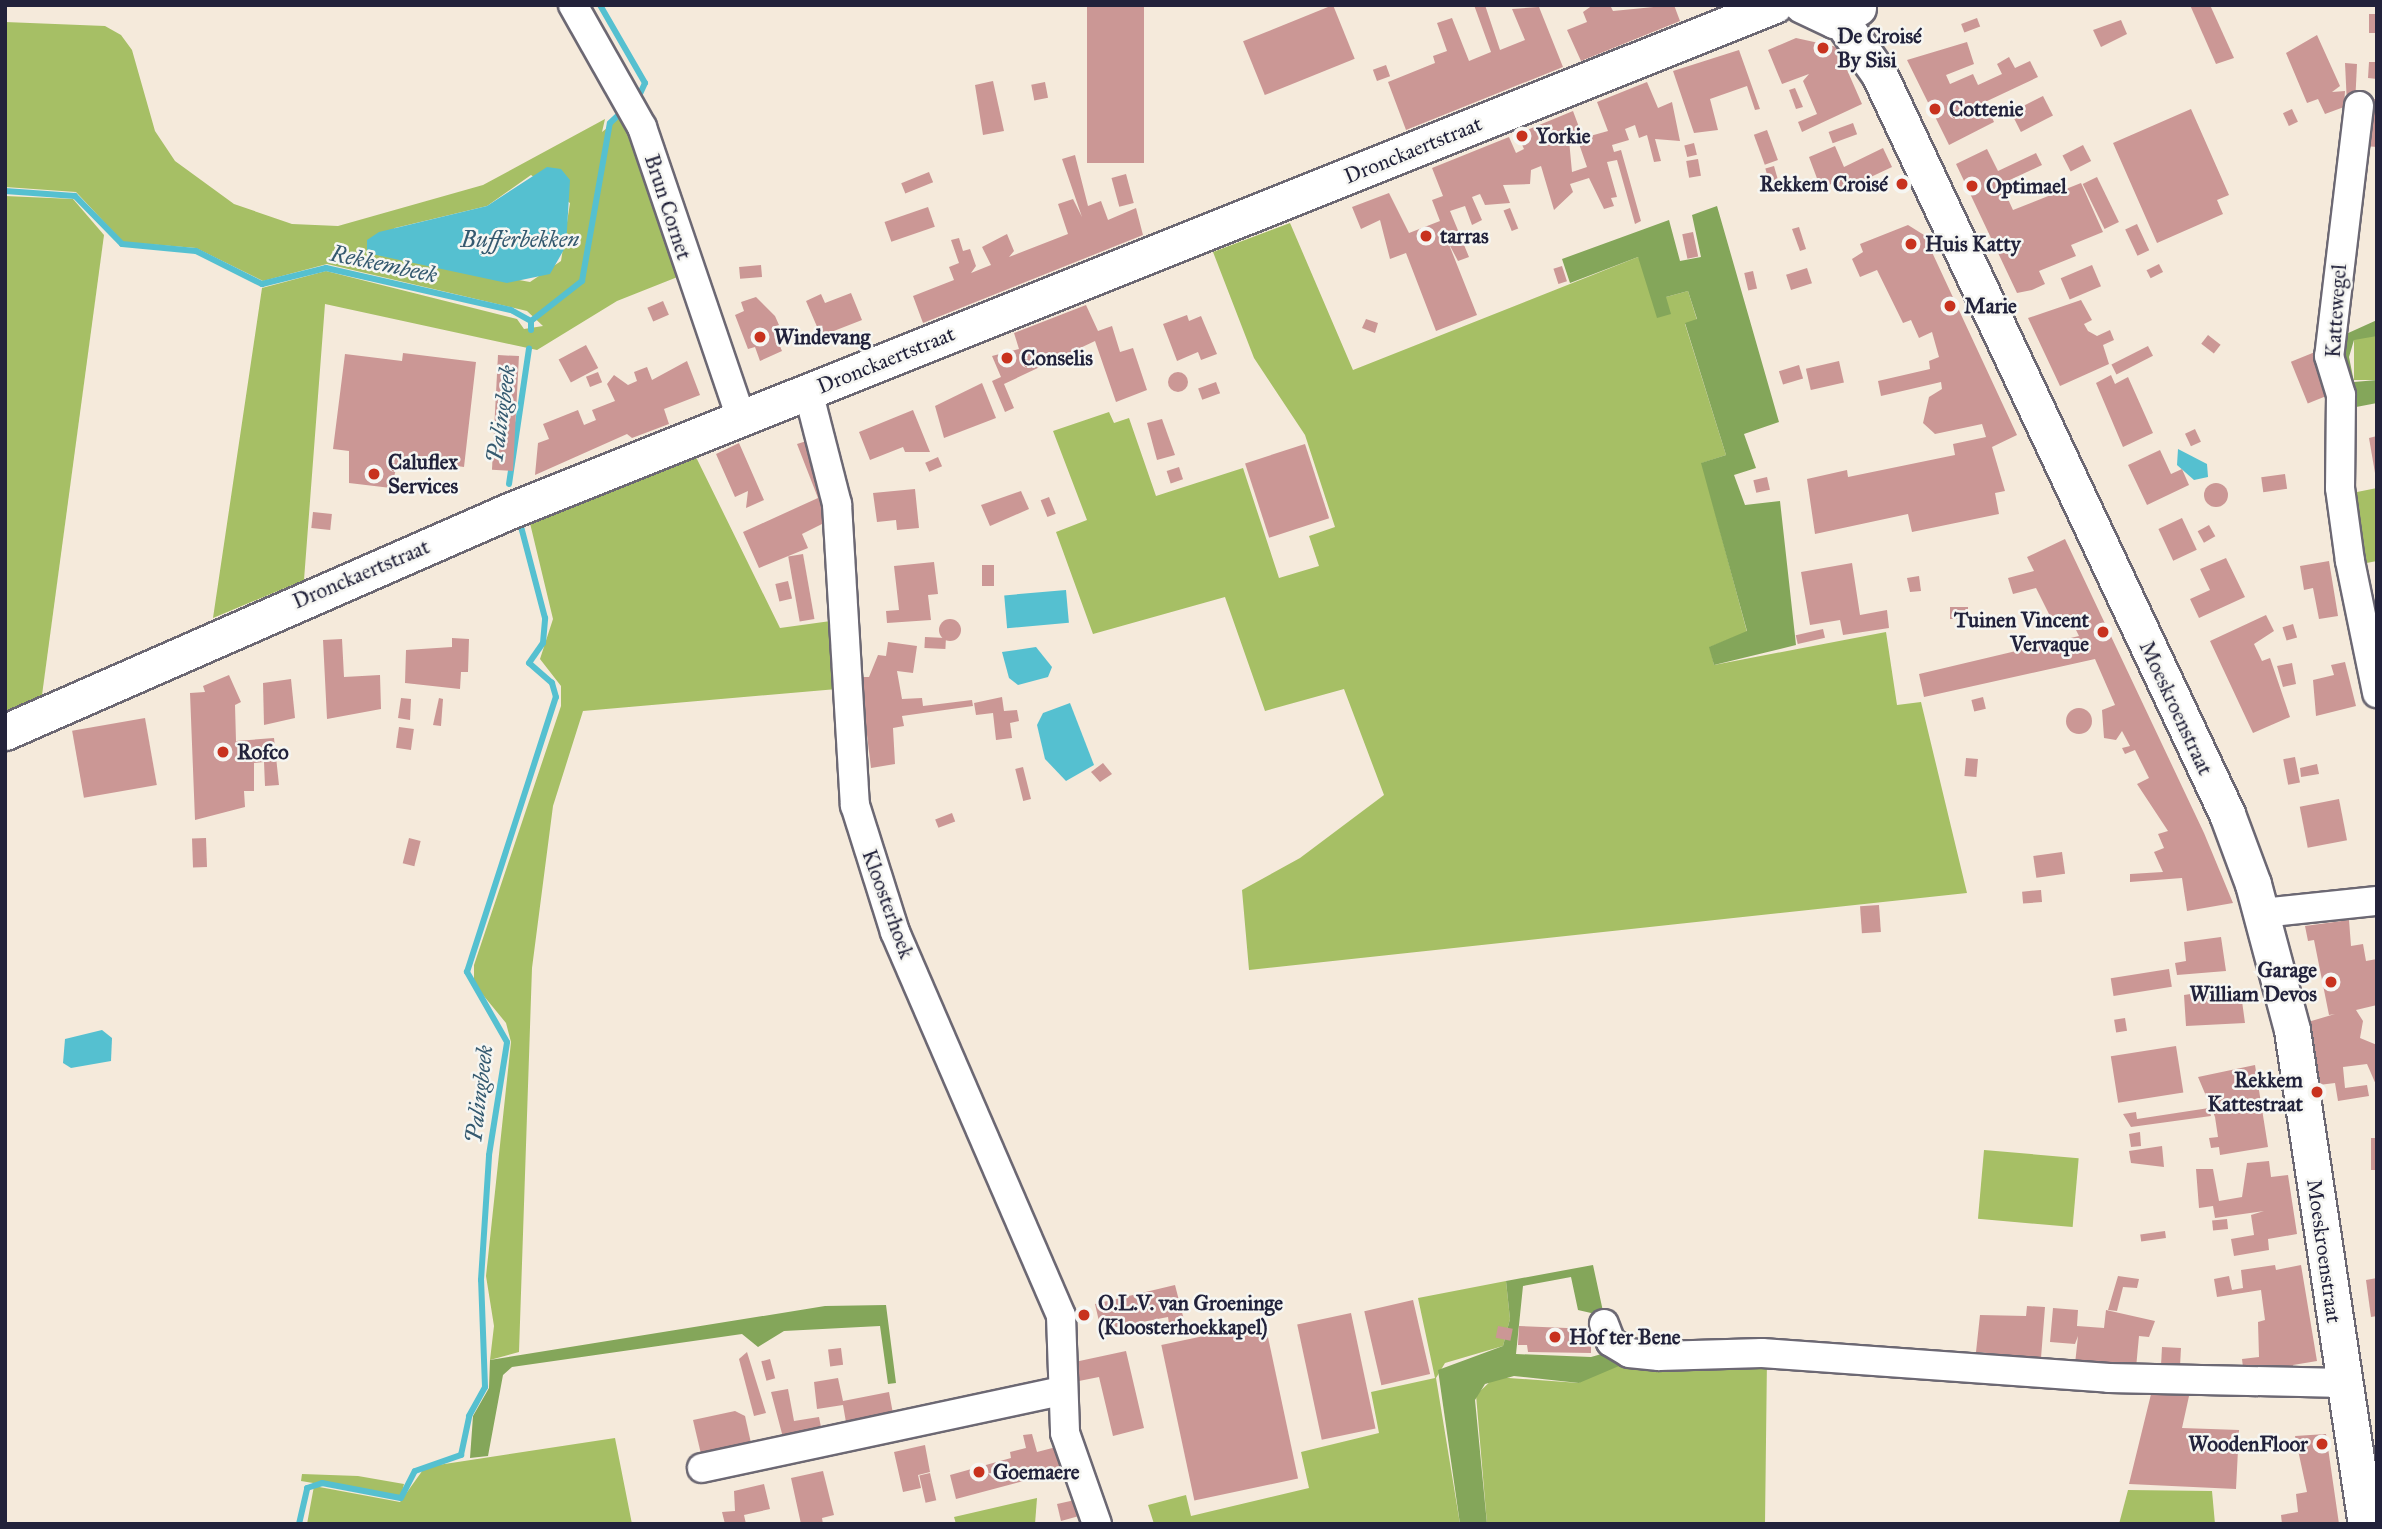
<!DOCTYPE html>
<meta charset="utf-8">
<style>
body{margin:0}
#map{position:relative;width:2382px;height:1529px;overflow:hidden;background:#f5eadb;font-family:"IM FELL Great Primer",serif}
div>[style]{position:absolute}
.green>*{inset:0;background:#a6bf65;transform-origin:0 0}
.forest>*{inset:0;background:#84a65a}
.water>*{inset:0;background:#55c0d0;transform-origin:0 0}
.stream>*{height:6px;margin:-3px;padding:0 3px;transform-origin:3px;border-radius:3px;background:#55c0d0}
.building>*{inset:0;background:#cb9795;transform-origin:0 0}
.round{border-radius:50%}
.roads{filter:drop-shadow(2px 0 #6c6873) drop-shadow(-2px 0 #6c6873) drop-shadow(0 2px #6c6873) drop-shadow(0 -2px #6c6873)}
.minor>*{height:28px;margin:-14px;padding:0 14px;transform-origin:14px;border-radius:14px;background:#fff}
.major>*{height:35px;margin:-17.5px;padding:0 17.5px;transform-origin:17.5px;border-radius:17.5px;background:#fff}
.dots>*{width:19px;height:19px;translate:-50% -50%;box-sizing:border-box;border:4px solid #f6f6f2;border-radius:50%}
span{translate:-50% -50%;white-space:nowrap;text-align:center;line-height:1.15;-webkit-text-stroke:5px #f6f6f2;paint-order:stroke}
.poi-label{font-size:21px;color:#22223b;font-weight:700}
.left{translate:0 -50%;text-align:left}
.right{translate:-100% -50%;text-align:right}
.street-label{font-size:21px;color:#22223b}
.water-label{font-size:23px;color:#34596f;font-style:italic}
.frame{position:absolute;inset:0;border:7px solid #22223b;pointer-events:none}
</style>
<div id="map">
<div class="green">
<i style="clip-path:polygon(evenodd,5px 22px,105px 26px,121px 35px,132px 50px,155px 131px,175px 161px,234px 204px,292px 224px,338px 226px,483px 185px,605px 119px,602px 132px,626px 113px,680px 276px,617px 301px,537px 350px,325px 304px,304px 580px,213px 618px,262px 288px,326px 271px,517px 319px,524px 329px,543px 326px,527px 311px,327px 264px,263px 281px,196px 248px,123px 242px,76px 192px,5px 187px,5px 22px,531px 175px,570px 203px,561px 261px,530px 282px,367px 253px,395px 228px,487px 206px,531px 175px)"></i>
<i style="clip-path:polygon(5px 196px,73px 199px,104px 235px,42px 695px,5px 713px)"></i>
<i style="clip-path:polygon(1290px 223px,1353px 370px,1638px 257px,1666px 297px,1688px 291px,1697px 320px,1685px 324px,1726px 455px,1702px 463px,1747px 632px,1710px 647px,1714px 665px,1886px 632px,1897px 705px,1921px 702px,1967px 893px,1249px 970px,1242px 890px,1300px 858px,1384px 795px,1344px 689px,1265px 711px,1225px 597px,1093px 634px,1056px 532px,1087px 520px,1053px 431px,1109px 412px,1114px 423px,1129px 418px,1156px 496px,1243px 468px,1279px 578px,1319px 566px,1309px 536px,1335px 527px,1305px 435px,1254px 358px,1213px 252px)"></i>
<i style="left:2377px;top:336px;width:44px;height:23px;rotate:90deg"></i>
<i style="clip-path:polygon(694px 453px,780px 628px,838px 620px,837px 689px,583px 711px,553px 806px,532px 968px,519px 1352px,490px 1360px,494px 1326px,486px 1276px,511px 1042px,506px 1023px,474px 984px,474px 965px,561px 706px,561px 686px,540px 659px,553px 619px,529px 519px)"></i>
<i style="clip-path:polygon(2377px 488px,2377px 561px,2356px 565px,2352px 493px)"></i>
<i style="left:1984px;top:1150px;width:95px;height:69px;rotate:5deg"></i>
<i style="clip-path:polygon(1506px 1281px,1510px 1319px,1503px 1346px,1445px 1363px,1436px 1378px,1460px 1524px,1154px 1524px,1148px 1505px,1186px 1495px,1191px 1516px,1309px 1488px,1301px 1452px,1379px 1433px,1371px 1392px,1435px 1378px,1418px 1298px)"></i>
<i style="clip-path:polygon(1612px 1351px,1767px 1358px,1765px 1524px,1487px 1524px,1476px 1395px,1495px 1377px,1579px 1383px)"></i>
<i style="clip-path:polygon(615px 1438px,632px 1524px,307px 1524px,314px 1486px,400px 1502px,425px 1467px)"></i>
<i style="clip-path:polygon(302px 1474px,358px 1476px,404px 1484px,401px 1496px,392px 1496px,301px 1481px)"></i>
<i style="clip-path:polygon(2128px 1490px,2212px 1491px,2215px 1524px,2119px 1524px)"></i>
<i style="clip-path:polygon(1037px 1498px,1035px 1524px,956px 1524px,954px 1517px)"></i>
</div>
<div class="forest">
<i style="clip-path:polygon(1717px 206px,1779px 422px,1744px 434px,1756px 468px,1734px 475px,1745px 505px,1780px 501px,1796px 645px,1714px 665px,1709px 647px,1747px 631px,1701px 463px,1726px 455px,1685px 323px,1697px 319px,1688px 291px,1666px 297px,1671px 314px,1657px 318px,1638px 257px,1570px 283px,1562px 259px,1669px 220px,1680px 261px,1701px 257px,1692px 215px)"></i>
<i style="clip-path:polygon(2377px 320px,2377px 336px,2354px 340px,2349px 357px,2354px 382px,2377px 380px,2377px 403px,2351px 408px,2335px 339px)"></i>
<i style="clip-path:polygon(1593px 1265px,1604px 1316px,1578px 1310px,1571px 1277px,1523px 1286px,1516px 1354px,1591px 1357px,1612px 1351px,1619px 1366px,1579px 1383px,1514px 1376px,1485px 1384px,1475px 1400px,1487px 1524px,1460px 1524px,1438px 1370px,1503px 1346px,1510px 1319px,1506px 1281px)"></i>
<i style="clip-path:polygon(886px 1305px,896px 1383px,888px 1384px,880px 1326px,784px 1331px,758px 1347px,742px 1334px,512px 1367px,503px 1375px,488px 1456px,470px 1458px,473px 1416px,489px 1388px,490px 1360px,825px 1306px)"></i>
</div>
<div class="water">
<i style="clip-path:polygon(547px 167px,561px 169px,570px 180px,566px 246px,550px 274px,507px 283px,367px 253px,367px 240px,379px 232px,487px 206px)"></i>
<i style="clip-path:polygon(2178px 449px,2207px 464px,2208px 477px,2194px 480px,2177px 465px)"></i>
<i style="left:1066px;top:590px;width:33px;height:62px;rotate:85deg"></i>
<i style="clip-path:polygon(1036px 647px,1052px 667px,1048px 677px,1018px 685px,1009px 678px,1002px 652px)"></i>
<i style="clip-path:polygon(1070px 703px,1094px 765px,1066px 781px,1045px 759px,1037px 725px,1043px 713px)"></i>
<i style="clip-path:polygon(102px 1030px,112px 1038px,111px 1061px,71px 1068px,63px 1063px,65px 1039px)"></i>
</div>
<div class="stream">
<i style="left:600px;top:5px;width:90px;rotate:60deg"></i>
<i style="left:645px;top:83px;width:17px;rotate:115deg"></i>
<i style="left:5px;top:191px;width:70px;rotate:4.1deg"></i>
<i style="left:75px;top:196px;width:67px;rotate:45.6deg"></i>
<i style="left:122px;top:244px;width:74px;rotate:5.4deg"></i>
<i style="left:196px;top:251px;width:74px;rotate:26.6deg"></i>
<i style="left:262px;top:284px;width:66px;rotate:-14deg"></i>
<i style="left:326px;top:268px;width:190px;rotate:12.8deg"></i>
<i style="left:511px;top:310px;width:23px;rotate:29deg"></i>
<i style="left:531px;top:330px;width:9px;rotate:-90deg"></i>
<i style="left:531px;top:321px;width:65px;rotate:-38.1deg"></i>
<i style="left:582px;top:281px;width:160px;rotate:-80deg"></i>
<i style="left:610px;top:123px;width:19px;rotate:-43deg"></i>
<i style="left:509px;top:484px;width:137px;rotate:-81.6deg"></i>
<i style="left:299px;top:1524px;width:37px;rotate:-77deg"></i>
<i style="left:307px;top:1488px;width:16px;rotate:-18deg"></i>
<i style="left:322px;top:1483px;width:80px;rotate:10.8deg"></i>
<i style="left:401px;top:1498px;width:30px;rotate:-63deg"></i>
<i style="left:415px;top:1471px;width:49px;rotate:-19.2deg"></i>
<i style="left:461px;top:1455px;width:40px;rotate:-78deg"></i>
<i style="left:469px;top:1416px;width:33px;rotate:-61deg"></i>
<i style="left:485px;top:1387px;width:107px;rotate:-92.1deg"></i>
<i style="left:481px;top:1280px;width:125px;rotate:-86.3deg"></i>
<i style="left:489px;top:1155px;width:114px;rotate:-80.9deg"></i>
<i style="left:507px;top:1042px;width:81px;rotate:-119.7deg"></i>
<i style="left:467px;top:972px;width:289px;rotate:-72.1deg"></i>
<i style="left:556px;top:697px;width:15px;rotate:-106deg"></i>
<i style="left:552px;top:683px;width:30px;rotate:-139deg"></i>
<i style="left:529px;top:663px;width:24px;rotate:-55deg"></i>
<i style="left:543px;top:643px;width:25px;rotate:-85deg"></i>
<i style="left:545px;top:618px;width:98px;rotate:-104.7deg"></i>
</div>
<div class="building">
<i style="left:1087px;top:5px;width:57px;height:158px"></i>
<i style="left:1333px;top:5px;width:58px;height:97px;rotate:68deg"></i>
<i style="clip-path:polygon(1474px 5px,1485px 5px,1500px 50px,1525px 40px,1512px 9px,1539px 7px,1563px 67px,1406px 130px,1388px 82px,1435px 63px,1433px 56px,1447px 51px,1437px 23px,1452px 18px,1469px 61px,1491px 52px)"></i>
<i style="clip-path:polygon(1593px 5px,1610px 5px,1613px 11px,1674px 5px,1680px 21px,1581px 61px,1567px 30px,1587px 22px,1583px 12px)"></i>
<i style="clip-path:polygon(2190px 5px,2210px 5px,2234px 58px,2216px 64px)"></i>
<i style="left:2369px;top:14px;width:8px;height:19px"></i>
<i style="left:1977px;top:18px;width:9px;height:17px;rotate:69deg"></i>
<i style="clip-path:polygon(2121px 20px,2127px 34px,2101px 47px,2093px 30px)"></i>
<i style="clip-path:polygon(2317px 35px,2340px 86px,2332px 92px,2345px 91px,2344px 107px,2325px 114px,2318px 99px,2307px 103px,2286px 53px)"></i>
<i style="clip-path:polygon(1796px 38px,1837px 47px,1862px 104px,1802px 132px,1798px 122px,1817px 114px,1803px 81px,1809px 74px,1782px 84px,1768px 50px)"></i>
<i style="clip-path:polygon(1967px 42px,1974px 64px,1946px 75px,1950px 84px,1973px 74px,1978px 85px,2002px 74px,1997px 64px,2009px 57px,2015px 68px,2030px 61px,2038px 77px,1985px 102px,1994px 122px,1949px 145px,1907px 60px)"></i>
<i style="clip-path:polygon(1739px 50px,1760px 109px,1755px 110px,1747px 86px,1710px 99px,1718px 130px,1694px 133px,1673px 71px)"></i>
<i style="clip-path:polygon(2369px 62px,2377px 62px,2377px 79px,2368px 78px)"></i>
<i style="clip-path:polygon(2345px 63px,2357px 64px,2355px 105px,2347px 105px)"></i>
<i style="left:1386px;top:65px;width:12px;height:14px;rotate:70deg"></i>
<i style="clip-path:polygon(993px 81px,1004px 131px,983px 135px,975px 85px)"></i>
<i style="left:1045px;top:82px;width:16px;height:14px;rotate:79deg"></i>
<i style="clip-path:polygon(evenodd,1647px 82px,1658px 108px,1672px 102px,1680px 141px,1655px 139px,1661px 161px,1654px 162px,1647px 135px,1639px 138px,1635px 125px,1625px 129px,1629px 140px,1612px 145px,1614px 152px,1621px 150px,1641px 221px,1635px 224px,1617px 160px,1607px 162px,1617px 197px,1611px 198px,1614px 206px,1604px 209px,1589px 178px,1570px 184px,1573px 192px,1554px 210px,1541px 166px,1531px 170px,1530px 184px,1503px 185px,1510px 203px,1485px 205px,1480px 194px,1472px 197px,1482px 220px,1472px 225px,1465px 206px,1450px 211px,1469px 257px,1458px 261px,1448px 242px,1477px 315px,1436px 331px,1406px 253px,1390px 259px,1380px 220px,1361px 229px,1352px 207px,1389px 193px,1409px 233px,1440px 221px,1432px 200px,1443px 196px,1432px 168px,1509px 137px,1516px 153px,1524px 149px,1517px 134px,1573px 111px,1583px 138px,1608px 131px,1597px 102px,1647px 82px,1577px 138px,1587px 167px,1572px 172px,1569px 140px,1577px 138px)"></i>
<i style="clip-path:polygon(1795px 88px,1803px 107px,1796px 109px,1789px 90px)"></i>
<i style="left:2043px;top:96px;width:22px;height:36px;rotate:63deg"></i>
<i style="clip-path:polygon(2369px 99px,2377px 99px,2377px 147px,2365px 146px)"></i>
<i style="clip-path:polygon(2191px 109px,2229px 195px,2217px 200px,2223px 214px,2157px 243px,2113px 143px)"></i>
<i style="left:2292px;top:109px;width:14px;height:10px;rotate:65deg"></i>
<i style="left:1853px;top:123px;width:12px;height:26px;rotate:70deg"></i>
<i style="left:1767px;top:130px;width:32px;height:14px;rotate:70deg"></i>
<i style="left:1694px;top:143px;width:12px;height:10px;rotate:76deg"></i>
<i style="left:2083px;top:145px;width:18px;height:23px;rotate:63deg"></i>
<i style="clip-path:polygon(1835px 146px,1844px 167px,1883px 148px,1892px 167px,1841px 191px,1837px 181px,1821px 189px,1809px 157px)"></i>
<i style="clip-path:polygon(1987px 149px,1998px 171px,2036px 153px,2042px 165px,2001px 184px,2013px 210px,2081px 183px,2103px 232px,2071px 245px,2076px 256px,2039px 271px,2045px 284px,2032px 290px,2017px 293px,1956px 164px)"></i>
<i style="clip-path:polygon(1075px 155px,1088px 206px,1101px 201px,1108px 220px,1136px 208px,1143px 235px,923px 323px,913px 296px,954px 280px,949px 267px,959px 263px,951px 240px,959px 238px,963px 251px,970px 249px,976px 266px,971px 273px,991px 265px,982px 247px,1007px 234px,1014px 251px,1009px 257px,1068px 234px,1058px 204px,1073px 199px,1082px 217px,1062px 159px)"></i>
<i style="left:1698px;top:159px;width:17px;height:12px;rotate:80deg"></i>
<i style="left:1774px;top:166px;width:15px;height:9px;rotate:74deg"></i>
<i style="left:929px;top:172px;width:11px;height:30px;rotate:68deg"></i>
<i style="left:1126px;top:174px;width:30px;height:15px;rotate:75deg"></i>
<i style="left:2097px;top:177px;width:50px;height:16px;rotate:64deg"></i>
<i style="left:928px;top:207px;width:21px;height:46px;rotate:71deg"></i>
<i style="left:1510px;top:208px;width:22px;height:7px;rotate:68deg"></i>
<i style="left:2137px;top:224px;width:29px;height:13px;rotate:65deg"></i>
<i style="clip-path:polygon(1908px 225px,1924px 235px,2017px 435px,1992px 447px,2005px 491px,1995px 493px,1999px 514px,1912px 532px,1908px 514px,1815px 534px,1807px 479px,1847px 470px,1848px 477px,1955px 455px,1953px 444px,1986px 437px,1982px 424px,1935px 434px,1923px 423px,1929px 397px,1942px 389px,1941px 382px,1881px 396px,1878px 381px,1930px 369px,1929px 361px,1939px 357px,1932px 332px,1919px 338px,1911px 320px,1903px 323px,1877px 270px,1860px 277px,1852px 259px,1863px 252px,1860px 244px)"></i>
<i style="clip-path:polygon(1799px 227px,1806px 249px,1800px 251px,1792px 229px)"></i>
<i style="left:1693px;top:232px;width:25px;height:11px;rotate:78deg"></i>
<i style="left:2159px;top:264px;width:9px;height:14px;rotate:63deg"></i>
<i style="left:761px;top:265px;width:12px;height:22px;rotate:85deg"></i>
<i style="left:2092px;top:265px;width:23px;height:34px;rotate:67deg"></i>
<i style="left:1562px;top:266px;width:16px;height:9px;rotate:72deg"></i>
<i style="left:1807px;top:268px;width:16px;height:22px;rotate:72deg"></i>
<i style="left:1753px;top:271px;width:18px;height:9px;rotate:77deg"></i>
<i style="clip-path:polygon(851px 293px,862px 320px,821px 336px,806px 301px,821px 294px,825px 303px)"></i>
<i style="clip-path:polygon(756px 297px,775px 316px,779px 325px,772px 327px,782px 351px,760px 361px,755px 347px,748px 349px,735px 315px,744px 311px,741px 302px)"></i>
<i style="clip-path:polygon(2081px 300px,2092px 320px,2084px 324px,2088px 331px,2097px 336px,2110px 330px,2114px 340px,2103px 345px,2109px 364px,2060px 386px,2028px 318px)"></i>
<i style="left:663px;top:301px;width:15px;height:17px;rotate:67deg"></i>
<i style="clip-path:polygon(1086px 305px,1098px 331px,1112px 326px,1120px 352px,1133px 348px,1147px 390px,1116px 402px,1095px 341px,1004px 384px,1014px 408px,1005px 412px,992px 381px,1001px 377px,992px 356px,1019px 349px,1014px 333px)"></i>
<i style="clip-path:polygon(1187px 315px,1189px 321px,1201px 316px,1217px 354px,1201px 360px,1198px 352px,1177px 361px,1163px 324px)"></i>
<i style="clip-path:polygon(1366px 319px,1378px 323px,1375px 333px,1362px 328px)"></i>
<i style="left:2208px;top:335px;width:16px;height:11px;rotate:38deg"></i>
<i style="left:586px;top:345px;width:26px;height:31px;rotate:62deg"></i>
<i style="left:2148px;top:346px;width:11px;height:41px;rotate:63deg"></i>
<i style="left:2315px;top:352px;width:45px;height:26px;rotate:68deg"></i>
<i style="clip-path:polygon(403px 353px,476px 362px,464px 467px,399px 458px,391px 488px,349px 483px,349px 451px,333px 449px,345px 354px,402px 361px)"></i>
<i style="left:498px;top:355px;width:21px;height:115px;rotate:3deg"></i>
<i style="clip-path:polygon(687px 361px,700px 395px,664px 409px,669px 424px,632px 438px,627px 434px,535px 475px,538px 443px,549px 439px,543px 424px,578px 410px,584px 425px,596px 420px,592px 410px,615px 401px,607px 384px,614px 375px,628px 385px,637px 381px,634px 372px,647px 367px,652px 380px)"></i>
<i style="left:1839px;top:361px;width:22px;height:34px;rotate:77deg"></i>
<i style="left:1799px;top:365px;width:14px;height:21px;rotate:73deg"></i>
<i class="round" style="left:1168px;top:372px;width:20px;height:20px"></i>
<i style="left:598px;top:372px;width:11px;height:13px;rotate:68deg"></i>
<i style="clip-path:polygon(2111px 375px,2115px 384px,2128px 377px,2153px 433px,2123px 447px,2096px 383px)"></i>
<i style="left:1216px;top:382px;width:12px;height:19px;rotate:70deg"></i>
<i style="clip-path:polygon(982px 383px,996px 418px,944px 438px,935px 406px)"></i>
<i style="clip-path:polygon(913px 410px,930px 452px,905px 452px,903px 447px,870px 460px,859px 432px)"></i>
<i style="clip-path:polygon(1162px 419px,1175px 455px,1157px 460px,1147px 423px)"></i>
<i style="left:2195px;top:429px;width:14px;height:11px;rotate:65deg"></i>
<i style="clip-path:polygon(2377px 436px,2377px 472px,2375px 473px,2369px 438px)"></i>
<i style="clip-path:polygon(813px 439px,828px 521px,802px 534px,808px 548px,759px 568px,743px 532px,818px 498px,797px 444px)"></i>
<i style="clip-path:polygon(739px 443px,764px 500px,746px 508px,748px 491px,735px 497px,716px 454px)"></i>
<i style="left:1305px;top:444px;width:78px;height:63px;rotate:72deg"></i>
<i style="clip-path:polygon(2160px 450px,2171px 474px,2182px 469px,2189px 485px,2147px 505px,2128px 465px)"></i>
<i style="left:938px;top:457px;width:10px;height:14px;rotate:66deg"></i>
<i style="left:1179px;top:467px;width:13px;height:13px;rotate:72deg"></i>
<i style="left:2285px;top:474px;width:15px;height:24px;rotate:82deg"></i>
<i style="left:1767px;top:477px;width:13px;height:14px;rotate:77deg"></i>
<i class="round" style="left:2204px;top:483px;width:24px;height:24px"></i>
<i style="clip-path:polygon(915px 489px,919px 528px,897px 530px,896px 520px,877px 522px,873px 493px)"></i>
<i style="clip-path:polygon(1021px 491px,1029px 509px,990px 526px,981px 505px)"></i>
<i style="left:1049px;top:497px;width:18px;height:9px;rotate:68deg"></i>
<i style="left:313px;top:512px;width:19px;height:16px;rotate:6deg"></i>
<i style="left:2182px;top:518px;width:35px;height:26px;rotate:65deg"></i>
<i style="left:2209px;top:525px;width:13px;height:13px;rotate:61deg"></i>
<i style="clip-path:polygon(2065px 539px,2204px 833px,2233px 903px,2187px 911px,2182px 878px,2130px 882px,2130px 874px,2163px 872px,2154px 852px,2164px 848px,2158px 834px,2168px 831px,2137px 784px,2149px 778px,2135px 750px,2125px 754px,2122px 748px,2130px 746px,2122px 731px,2116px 740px,2104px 738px,2102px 710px,2115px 705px,2095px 659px,1924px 697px,1919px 674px,2079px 636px,2068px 614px,2053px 622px,2036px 588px,2013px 594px,2008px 578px,2034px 571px,2027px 557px)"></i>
<i style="left:803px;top:554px;width:66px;height:15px;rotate:80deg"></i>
<i style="clip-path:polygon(2226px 558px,2245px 597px,2199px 618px,2190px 599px,2210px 590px,2200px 569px)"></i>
<i style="clip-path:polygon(2329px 561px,2338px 616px,2319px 619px,2313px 588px,2304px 590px,2300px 566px)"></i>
<i style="clip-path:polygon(934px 562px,938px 594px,928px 595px,931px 620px,887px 623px,886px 611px,899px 610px,894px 566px)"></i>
<i style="clip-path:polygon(1852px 563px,1860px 615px,1887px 610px,1889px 628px,1843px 635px,1840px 620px,1810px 625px,1801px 572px)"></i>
<i style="left:982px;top:565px;width:12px;height:21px"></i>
<i style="clip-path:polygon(1919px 576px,1921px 591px,1910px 592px,1907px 578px)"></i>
<i style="left:788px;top:581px;width:18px;height:13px;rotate:77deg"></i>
<i style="left:1950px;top:607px;width:18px;height:12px"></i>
<i style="clip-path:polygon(2266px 615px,2274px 631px,2254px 644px,2262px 661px,2270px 658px,2290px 717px,2253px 733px,2210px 641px)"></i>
<i class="round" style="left:939px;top:619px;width:22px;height:22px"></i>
<i style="left:2293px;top:624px;width:14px;height:11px;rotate:73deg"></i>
<i style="left:1823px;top:629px;width:9px;height:28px;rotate:77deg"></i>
<i style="left:925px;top:637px;width:21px;height:11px;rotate:3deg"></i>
<i style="clip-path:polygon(452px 638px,469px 639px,468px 672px,461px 672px,460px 689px,405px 683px,406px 650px,452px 647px)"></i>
<i style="clip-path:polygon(342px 639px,344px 677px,380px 675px,381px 709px,327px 719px,323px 640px)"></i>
<i style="clip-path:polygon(888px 642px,917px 646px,913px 673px,897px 671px,902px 699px,922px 698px,923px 706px,972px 700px,973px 706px,902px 716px,904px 726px,893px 728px,895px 764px,871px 768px,860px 677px,869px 677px,878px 655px,886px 656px)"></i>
<i style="clip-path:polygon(2345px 662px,2356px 706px,2316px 716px,2313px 680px,2334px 675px,2331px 665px)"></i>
<i style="clip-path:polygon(2292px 663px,2296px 684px,2283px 687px,2277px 666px)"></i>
<i style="clip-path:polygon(229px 675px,241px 702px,235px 705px,236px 741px,274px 738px,279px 785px,265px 786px,264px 762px,254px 763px,254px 791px,244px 791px,245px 807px,195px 820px,190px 693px,205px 692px,203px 686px)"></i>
<i style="clip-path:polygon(291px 679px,295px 718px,264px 725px,263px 683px)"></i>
<i style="clip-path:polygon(1002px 697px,1004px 711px,1017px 710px,1019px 721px,1010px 723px,1012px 738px,996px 740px,993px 713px,976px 715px,974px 703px)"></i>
<i style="left:1983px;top:697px;width:12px;height:12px;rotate:76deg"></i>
<i style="clip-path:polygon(401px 698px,411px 699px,410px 720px,398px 718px)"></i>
<i style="clip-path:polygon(439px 698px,443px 699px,441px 726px,433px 725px)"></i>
<i class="round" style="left:2066px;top:708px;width:26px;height:26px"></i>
<i style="left:145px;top:718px;width:68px;height:74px;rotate:80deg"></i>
<i style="left:399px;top:727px;width:15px;height:21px;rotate:8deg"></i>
<i style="left:2295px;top:757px;width:26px;height:12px;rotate:79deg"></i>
<i style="left:1966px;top:758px;width:12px;height:18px;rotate:5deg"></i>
<i style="clip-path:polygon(1103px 763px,1112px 774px,1100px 782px,1091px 772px)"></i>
<i style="clip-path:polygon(2317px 764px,2319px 774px,2301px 777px,2300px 768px)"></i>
<i style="left:1023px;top:767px;width:33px;height:8px;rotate:76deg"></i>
<i style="left:2339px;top:799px;width:42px;height:40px;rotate:79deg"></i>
<i style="left:952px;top:813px;width:9px;height:18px;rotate:69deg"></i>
<i style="left:206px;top:838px;width:29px;height:14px;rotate:88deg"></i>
<i style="left:409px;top:838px;width:12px;height:26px;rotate:14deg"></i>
<i style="left:2062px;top:852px;width:22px;height:29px;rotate:82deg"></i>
<i style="left:2041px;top:890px;width:12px;height:19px;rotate:85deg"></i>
<i style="left:1879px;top:905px;width:27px;height:19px;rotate:86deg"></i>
<i style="clip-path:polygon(2349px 920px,2351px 946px,2363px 944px,2366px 961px,2377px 959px,2377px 1005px,2356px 1010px,2363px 1021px,2360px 1038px,2377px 1045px,2377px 1087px,2367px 1064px,2343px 1067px,2345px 1088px,2367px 1085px,2369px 1096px,2338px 1101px,2335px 1083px,2319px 1085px,2308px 1022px,2335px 1014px,2329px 1015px,2314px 940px,2308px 941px,2305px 926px)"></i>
<i style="clip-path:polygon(2221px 937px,2226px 971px,2177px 975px,2175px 963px,2186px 961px,2184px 942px)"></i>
<i style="left:2169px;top:969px;width:18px;height:59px;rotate:81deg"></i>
<i style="clip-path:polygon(2210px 991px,2212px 1003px,2242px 1001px,2245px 1023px,2186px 1026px,2184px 995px)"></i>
<i style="left:2125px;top:1018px;width:13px;height:11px;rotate:81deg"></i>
<i style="left:2176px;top:1046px;width:47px;height:66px;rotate:81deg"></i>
<i style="clip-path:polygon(2255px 1065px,2268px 1147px,2220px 1155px,2219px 1147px,2211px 1148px,2209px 1138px,2218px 1137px,2215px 1117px,2198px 1077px)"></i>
<i style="clip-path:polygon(2209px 1108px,2211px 1116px,2131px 1127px,2123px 1114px,2136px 1112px,2137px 1119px)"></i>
<i style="clip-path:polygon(2140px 1132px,2141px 1146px,2131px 1147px,2129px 1134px)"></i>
<i style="left:2371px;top:1138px;width:6px;height:32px"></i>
<i style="clip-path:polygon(2162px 1146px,2164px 1167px,2131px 1163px,2129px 1151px)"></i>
<i style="clip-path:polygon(2269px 1161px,2271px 1177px,2288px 1175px,2297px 1234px,2268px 1239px,2269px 1250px,2234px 1256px,2231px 1239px,2254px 1235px,2251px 1215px,2264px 1211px,2215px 1218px,2213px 1206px,2199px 1208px,2196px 1169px,2213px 1169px,2219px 1201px,2242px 1197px,2247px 1163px)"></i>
<i style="left:2227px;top:1219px;width:10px;height:15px;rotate:84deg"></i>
<i style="left:2165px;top:1231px;width:7px;height:25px;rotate:82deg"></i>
<i style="clip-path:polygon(2275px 1265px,2276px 1270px,2301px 1265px,2317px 1361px,2293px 1365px,2294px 1379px,2244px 1376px,2242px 1359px,2259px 1357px,2258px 1322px,2265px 1320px,2261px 1290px,2217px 1297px,2214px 1279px,2229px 1276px,2232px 1290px,2243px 1288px,2241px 1270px)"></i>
<i style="clip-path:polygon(2118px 1276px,2139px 1279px,2137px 1288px,2123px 1287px,2117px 1311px,2108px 1310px)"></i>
<i style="clip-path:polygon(2377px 1278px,2377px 1316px,2371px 1317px,2366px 1280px)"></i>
<i style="clip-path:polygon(1175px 1285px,1184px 1320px,1169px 1324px,1168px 1317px,1101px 1330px,1095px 1304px)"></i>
<i style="left:1413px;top:1300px;width:76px;height:50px;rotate:77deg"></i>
<i style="clip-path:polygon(2027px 1306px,2045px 1307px,2041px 1358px,1976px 1352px,1980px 1315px,2026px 1316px)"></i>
<i style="clip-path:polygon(2053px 1308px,2078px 1310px,2077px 1326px,2104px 1328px,2106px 1310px,2155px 1321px,2149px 1337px,2139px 1336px,2136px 1368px,2075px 1364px,2078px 1336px,2075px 1344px,2050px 1342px)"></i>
<i style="left:1351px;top:1313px;width:118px;height:55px;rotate:78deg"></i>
<i style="left:1265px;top:1323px;width:159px;height:106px;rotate:78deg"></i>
<i style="left:1498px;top:1326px;width:15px;height:12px;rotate:11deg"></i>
<i style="clip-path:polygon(1519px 1326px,1591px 1329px,1591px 1353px,1528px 1352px,1527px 1345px,1518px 1345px)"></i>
<i style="left:2162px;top:1347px;width:19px;height:18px;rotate:3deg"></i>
<i style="left:841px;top:1348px;width:17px;height:13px;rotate:83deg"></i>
<i style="clip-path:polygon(1126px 1351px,1144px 1428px,1113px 1436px,1099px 1377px,1074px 1382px,1070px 1363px)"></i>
<i style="clip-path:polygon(747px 1352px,766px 1413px,754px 1416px,739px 1359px)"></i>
<i style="left:770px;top:1359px;width:20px;height:9px;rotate:75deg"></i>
<i style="clip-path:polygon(838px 1378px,843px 1401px,889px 1392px,894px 1419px,847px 1428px,843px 1405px,817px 1409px,814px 1382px)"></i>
<i style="clip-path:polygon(2153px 1386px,2191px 1387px,2182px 1428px,2239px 1430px,2236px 1489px,2129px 1484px)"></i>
<i style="clip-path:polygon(788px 1389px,794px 1421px,819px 1417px,822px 1432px,785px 1445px,771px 1392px)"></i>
<i style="clip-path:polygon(735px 1411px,745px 1416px,751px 1443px,701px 1454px,693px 1420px)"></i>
<i style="clip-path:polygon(1032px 1434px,1037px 1452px,1064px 1445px,1069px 1469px,956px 1499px,950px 1475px,1011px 1458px,1010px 1452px,1026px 1448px,1023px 1435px)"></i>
<i style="clip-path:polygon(2326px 1434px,2339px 1524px,2282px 1524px,2281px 1515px,2298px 1512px,2296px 1494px,2307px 1492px,2295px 1436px)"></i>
<i style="clip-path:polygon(925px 1445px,930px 1472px,918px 1475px,921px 1488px,903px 1492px,894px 1452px)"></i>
<i style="clip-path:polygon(823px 1471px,834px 1515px,822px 1518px,823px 1524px,801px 1524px,791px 1478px)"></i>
<i style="left:930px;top:1473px;width:28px;height:11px;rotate:77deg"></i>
<i style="clip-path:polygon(764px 1484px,770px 1509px,744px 1515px,746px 1524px,725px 1524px,722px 1512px,735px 1511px,734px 1491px)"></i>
<i style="clip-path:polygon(1084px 1498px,1090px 1513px,1061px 1521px,1057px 1504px)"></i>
</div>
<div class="roads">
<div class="minor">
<i style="left:573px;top:5px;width:140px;rotate:60.5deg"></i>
<i style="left:642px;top:127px;width:307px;rotate:71.2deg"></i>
<i style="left:2359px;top:106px;width:252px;rotate:96.8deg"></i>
<i style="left:2329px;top:356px;width:41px;rotate:72.9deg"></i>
<i style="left:2341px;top:395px;width:93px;rotate:90.6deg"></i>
<i style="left:2340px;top:488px;width:74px;rotate:82.2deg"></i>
<i style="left:2350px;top:561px;width:135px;rotate:78.4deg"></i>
<i style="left:808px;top:391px;width:117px;rotate:75.6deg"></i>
<i style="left:837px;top:504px;width:302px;rotate:86.6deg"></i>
<i style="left:855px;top:805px;width:133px;rotate:72.5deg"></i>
<i style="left:895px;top:932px;width:418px;rotate:66.6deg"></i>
<i style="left:1061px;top:1316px;width:117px;rotate:88deg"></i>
<i style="left:1065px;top:1433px;width:96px;rotate:70.6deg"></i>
<i style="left:2262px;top:913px;width:116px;rotate:-6deg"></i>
<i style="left:1604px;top:1324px;width:19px;rotate:69deg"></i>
<i style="left:1611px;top:1342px;width:21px;rotate:31deg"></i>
<i style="left:1629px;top:1353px;width:30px;rotate:6deg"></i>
<i style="left:1659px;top:1356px;width:103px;rotate:-1.7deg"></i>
<i style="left:1762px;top:1353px;width:348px;rotate:4.1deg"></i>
<i style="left:2109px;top:1378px;width:235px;rotate:1.2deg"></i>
<i style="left:702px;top:1468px;width:366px;rotate:-12.1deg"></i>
</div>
<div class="major">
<i style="left:1802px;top:5px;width:35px;rotate:25deg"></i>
<i style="left:1834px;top:20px;width:27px;rotate:-27deg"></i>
<i style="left:1840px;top:19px;width:67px;rotate:54.7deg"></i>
<i style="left:1879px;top:74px;width:818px;rotate:64.81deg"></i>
<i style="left:2227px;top:814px;width:75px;rotate:69.6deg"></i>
<i style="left:2253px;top:884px;width:151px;rotate:75deg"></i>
<i style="left:2292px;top:1030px;width:500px;rotate:81.5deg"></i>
<i style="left:5px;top:732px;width:550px;rotate:-23.68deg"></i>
<i style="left:509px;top:511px;width:1363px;rotate:-21.79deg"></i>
</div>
</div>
<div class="dots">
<i style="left:1823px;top:48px;background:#c8321e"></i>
<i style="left:1935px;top:109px;background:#c8321e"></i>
<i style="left:1522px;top:136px;background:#c8321e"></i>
<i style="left:1902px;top:184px;background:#c8321e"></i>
<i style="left:1972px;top:186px;background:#c8321e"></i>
<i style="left:1426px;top:236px;background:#c8321e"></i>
<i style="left:1911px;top:244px;background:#c8321e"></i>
<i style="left:1950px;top:306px;background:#c8321e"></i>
<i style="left:760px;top:337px;background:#c8321e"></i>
<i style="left:1007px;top:358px;background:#c8321e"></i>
<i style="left:374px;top:474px;background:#c8321e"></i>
<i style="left:2103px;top:632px;background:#c8321e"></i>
<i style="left:223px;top:752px;background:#c8321e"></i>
<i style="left:2331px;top:982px;background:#c8321e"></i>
<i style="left:2317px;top:1092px;background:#c8321e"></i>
<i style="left:1084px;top:1315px;background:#c8321e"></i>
<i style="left:1555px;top:1337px;background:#c8321e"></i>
<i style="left:2322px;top:1444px;background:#c8321e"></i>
<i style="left:979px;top:1472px;background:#c8321e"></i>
</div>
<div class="poi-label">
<span class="left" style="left:1837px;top:48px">De Croisé<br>By Sisi</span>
<span class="left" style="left:1949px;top:109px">Cottenie</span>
<span class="left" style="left:1536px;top:136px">Yorkie</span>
<span class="right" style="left:1888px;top:184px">Rekkem Croisé</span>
<span class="left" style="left:1986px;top:186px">Optimael</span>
<span class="left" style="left:1440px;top:236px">tarras</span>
<span class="left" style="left:1925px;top:244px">Huis Katty</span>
<span class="left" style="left:1964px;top:306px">Marie</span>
<span class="left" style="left:774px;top:337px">Windevang</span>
<span class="left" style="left:1021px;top:358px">Conselis</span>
<span class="left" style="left:388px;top:474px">Caluflex<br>Services</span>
<span class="right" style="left:2089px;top:632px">Tuinen Vincent<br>Vervaque</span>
<span class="left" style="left:237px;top:752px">Rofco</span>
<span class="right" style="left:2317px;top:982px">Garage<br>William Devos</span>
<span class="right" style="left:2303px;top:1092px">Rekkem<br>Kattestraat</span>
<span class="left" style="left:1098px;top:1315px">O.L.V. van Groeninge<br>(Kloosterhoekkapel)</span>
<span class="left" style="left:1569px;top:1337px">Hof ter Bene</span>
<span class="right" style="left:2308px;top:1444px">WoodenFloor</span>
<span class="left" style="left:993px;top:1472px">Goemaere</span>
</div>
<div class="street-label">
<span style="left:1413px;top:150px;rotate:-22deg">Dronckaertstraat</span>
<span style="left:668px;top:207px;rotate:72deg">Brun Cornet</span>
<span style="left:2336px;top:311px;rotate:-86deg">Kattewegel</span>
<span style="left:886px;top:360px;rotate:-22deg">Dronckaertstraat</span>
<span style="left:361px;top:574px;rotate:-23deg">Dronckaertstraat</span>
<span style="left:2176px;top:708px;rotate:65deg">Moeskroenstraat</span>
<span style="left:888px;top:904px;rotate:70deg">Kloosterhoek</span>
<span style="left:2324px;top:1251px;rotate:82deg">Moeskroenstraat</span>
</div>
<div class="water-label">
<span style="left:520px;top:239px">Bufferbekken</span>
<span style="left:384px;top:264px;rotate:12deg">Rekkembeek</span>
<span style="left:501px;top:414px;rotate:-82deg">Palingbeek</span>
<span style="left:479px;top:1094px;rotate:-83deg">Palingbeek</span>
</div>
<div class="frame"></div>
</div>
